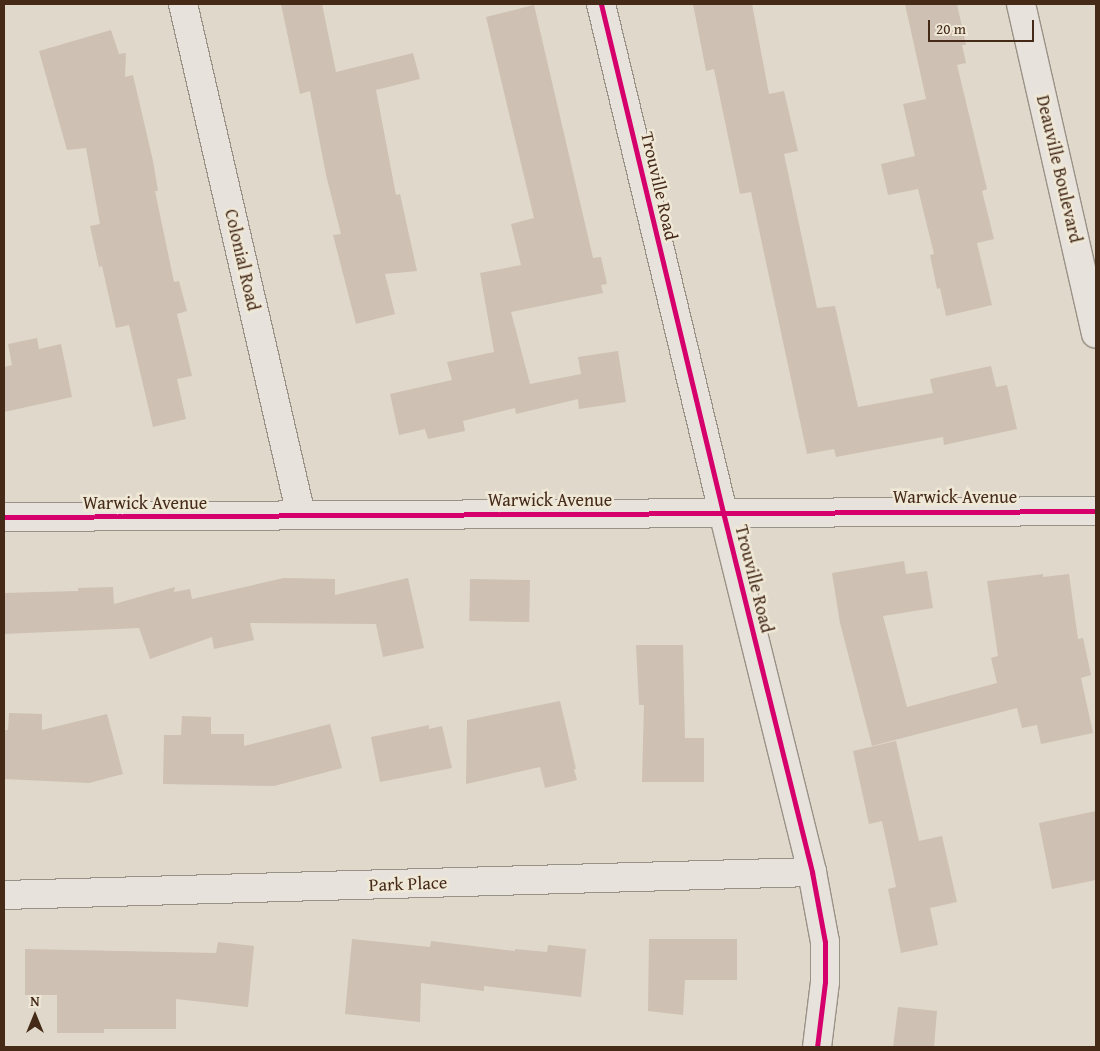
<!DOCTYPE html>
<style>
body{margin:0}
#map{position:relative;width:1100px;height:1051px;overflow:hidden;background:#e0d8ca;font-family:"Gentium Book Plus",serif}
div>[style]{position:absolute}
.building>*{inset:0;background:#cec0b3;transform-origin:0 0}
.roads{filter:drop-shadow(1px 0 #9a9187) drop-shadow(-1px 0 #9a9187) drop-shadow(0 1px #9a9187) drop-shadow(0 -1px #9a9187)}
.street>*{height:28px;margin:-14px;padding:0 14px;transform-origin:14px;border-radius:14px;background:#e7e3dc}
.secondary>*{height:28px;margin:-14px;padding:0 14px;transform-origin:14px;border-radius:14px;background:#e7e3dc}
.cycleway>*{height:5px;margin:-2.5px;padding:0 2.5px;transform-origin:2.5px;border-radius:2.5px;background:#d6006c}
span{translate:-50% -50%;white-space:nowrap;text-align:center;line-height:1.15;-webkit-text-stroke:5px #f0e8d7;paint-order:stroke}
.street-label{font-size:18px;color:#452a18}
.frame{position:absolute;inset:0;border:5px solid #452a18;pointer-events:none}
.north{position:absolute;left:10px;top:991px;width:50px;height:50px;-webkit-text-stroke:4px #f0e8d7;paint-order:stroke;rotate:0deg;font-size:14px;font-weight:700;line-height:20px;text-align:center;color:#452a18}
.north::after{content:'';display:block;margin:auto;width:18px;height:22px;background:#452a18;clip-path:polygon(50% 0,100% 100%,50% 72%,0 100%)}
.scale{position:absolute;left:928px;top:20px;width:106px;height:22px;box-sizing:border-box;border:2px solid #452a18;border-top:0;padding-left:6px;font-size:15px;line-height:18px;white-space:nowrap;color:#452a18;-webkit-text-stroke:4px #f0e8d7;paint-order:stroke}
</style>
<div id="map">
<div class="building">
<i style="clip-path:polygon(281px 4px,322px 4px,336px 72px,413px 53px,420px 79px,376px 90px,396px 195px,400px 194px,417px 271px,385px 274px,395px 314px,356px 324px,333px 235px,341px 234px,326px 175px,310px 91px,300px 94px)"></i>
<i style="clip-path:polygon(693px 4px,752px 4px,769px 94px,784px 91px,798px 151px,784px 154px,817px 308px,835px 306px,858px 407px,933px 393px,930px 379px,991px 366px,996px 387px,1007px 385px,1017px 429px,944px 445px,943px 437px,836px 457px,834px 449px,807px 454px,751px 192px,740px 194px,714px 69px,706px 71px)"></i>
<i style="clip-path:polygon(905px 4px,957px 4px,966px 45px,962px 45px,966px 63px,957px 65px,987px 189px,982px 191px,994px 239px,977px 243px,992px 305px,946px 316px,940px 288px,937px 289px,930px 255px,934px 254px,918px 189px,888px 195px,881px 164px,915px 156px,903px 104px,926px 99px)"></i>
<i style="clip-path:polygon(534px 5px,593px 258px,601px 257px,607px 284px,601px 285px,603px 293px,511px 312px,530px 384px,581px 374px,578px 357px,618px 351px,626px 402px,579px 409px,578px 399px,516px 414px,515px 408px,463px 421px,465px 431px,428px 439px,425px 429px,399px 435px,390px 394px,452px 380px,447px 362px,494px 352px,480px 273px,521px 265px,511px 224px,534px 218px,486px 17px)"></i>
<i style="clip-path:polygon(111px 30px,119px 54px,126px 53px,125px 77px,133px 75px,153px 161px,158px 191px,155px 191px,174px 282px,179px 281px,187px 311px,177px 314px,192px 376px,177px 379px,186px 419px,153px 427px,129px 325px,116px 328px,102px 266px,99px 267px,90px 226px,100px 224px,86px 148px,67px 150px,39px 51px)"></i>
<i style="clip-path:polygon(37px 338px,39px 349px,61px 344px,72px 397px,4px 412px,4px 367px,12px 365px,8px 344px)"></i>
<i style="clip-path:polygon(904px 561px,906px 574px,927px 571px,933px 608px,883px 616px,907px 707px,997px 683px,991px 658px,998px 656px,987px 581px,1043px 574px,1043px 577px,1069px 574px,1078px 639px,1083px 638px,1091px 675px,1081px 678px,1093px 733px,1041px 744px,1037px 725px,1022px 728px,1017px 708px,872px 746px,840px 623px,832px 573px)"></i>
<i style="clip-path:polygon(284px 578px,335px 579px,335px 595px,408px 578px,424px 648px,383px 657px,376px 624px,250px 623px,254px 640px,214px 649px,212px 637px,150px 659px,139px 628px,4px 634px,4px 593px,78px 591px,78px 588px,113px 587px,114px 604px,175px 587px,174px 592px,190px 589px,192px 599px)"></i>
<i style="left:470px;top:579px;width:60px;height:42px;rotate:1deg"></i>
<i style="clip-path:polygon(636px 645px,683px 645px,685px 738px,704px 738px,704px 782px,642px 782px,644px 705px,639px 705px)"></i>
<i style="clip-path:polygon(560px 701px,576px 769px,574px 769px,577px 780px,545px 788px,540px 767px,466px 784px,467px 720px)"></i>
<i style="clip-path:polygon(9px 713px,42px 714px,42px 730px,107px 714px,123px 774px,89px 783px,4px 779px,4px 730px,8px 730px)"></i>
<i style="clip-path:polygon(182px 716px,211px 717px,211px 734px,244px 734px,244px 746px,330px 724px,342px 768px,274px 786px,163px 784px,164px 735px,181px 735px)"></i>
<i style="clip-path:polygon(429px 725px,429px 729px,442px 726px,452px 768px,380px 782px,371px 737px)"></i>
<i style="clip-path:polygon(896px 741px,919px 841px,942px 836px,957px 902px,930px 908px,938px 945px,901px 953px,888px 889px,896px 887px,882px 821px,869px 824px,853px 751px)"></i>
<i style="clip-path:polygon(1096px 811px,1096px 880px,1052px 889px,1039px 823px)"></i>
<i style="clip-path:polygon(352px 939px,430px 947px,431px 941px,515px 951px,515px 949px,547px 952px,548px 945px,586px 949px,581px 997px,484px 986px,484px 991px,421px 983px,420px 1022px,345px 1014px)"></i>
<i style="clip-path:polygon(649px 939px,737px 939px,737px 980px,685px 980px,683px 1015px,648px 1011px)"></i>
<i style="clip-path:polygon(218px 942px,254px 946px,248px 1007px,176px 999px,176px 1029px,104px 1029px,104px 1033px,57px 1033px,57px 995px,25px 995px,25px 949px,216px 953px)"></i>
<i style="clip-path:polygon(898px 1007px,937px 1011px,934px 1047px,893px 1047px)"></i>
</div>
<div class="roads">
<div class="street">
<i style="left:183px;top:4px;width:524px;rotate:77deg"></i>
<i style="left:601px;top:4px;width:522px;rotate:76.5deg"></i>
<i style="left:723px;top:512px;width:371px;rotate:76.1deg"></i>
<i style="left:812px;top:872px;width:71px;rotate:79.5deg"></i>
<i style="left:825px;top:942px;width:40px;rotate:90deg"></i>
<i style="left:825px;top:982px;width:65px;rotate:97deg"></i>
<i style="left:4px;top:517px;width:1092px;rotate:-0.31deg"></i>
<i style="left:4px;top:895px;width:808px;rotate:-1.63deg"></i>
</div>
<div class="secondary">
<i style="left:1021px;top:4px;width:338px;rotate:77.2deg"></i>
</div>
</div>
<div class="cycleway">
<i style="left:601px;top:4px;width:522px;rotate:76.5deg"></i>
<i style="left:723px;top:512px;width:371px;rotate:76.1deg"></i>
<i style="left:812px;top:872px;width:71px;rotate:79.5deg"></i>
<i style="left:825px;top:942px;width:40px;rotate:90deg"></i>
<i style="left:825px;top:982px;width:65px;rotate:97deg"></i>
<i style="left:4px;top:517px;width:1092px;rotate:-0.31deg"></i>
</div>
<div class="street-label">
<span style="left:1059px;top:169px;rotate:77deg">Deauville Boulevard</span>
<span style="left:659px;top:186px;rotate:77deg">Trouville Road</span>
<span style="left:242px;top:260px;rotate:77deg">Colonial Road</span>
<span style="left:955px;top:497px">Warwick Avenue</span>
<span style="left:550px;top:500px">Warwick Avenue</span>
<span style="left:145px;top:503px">Warwick Avenue</span>
<span style="left:754px;top:579px;rotate:76deg">Trouville Road</span>
<span style="left:408px;top:884px;rotate:-2deg">Park Place</span>
</div>
<div class="frame"></div>
<div class="north">N</div>
<div class="scale">20 m</div>
</div>
